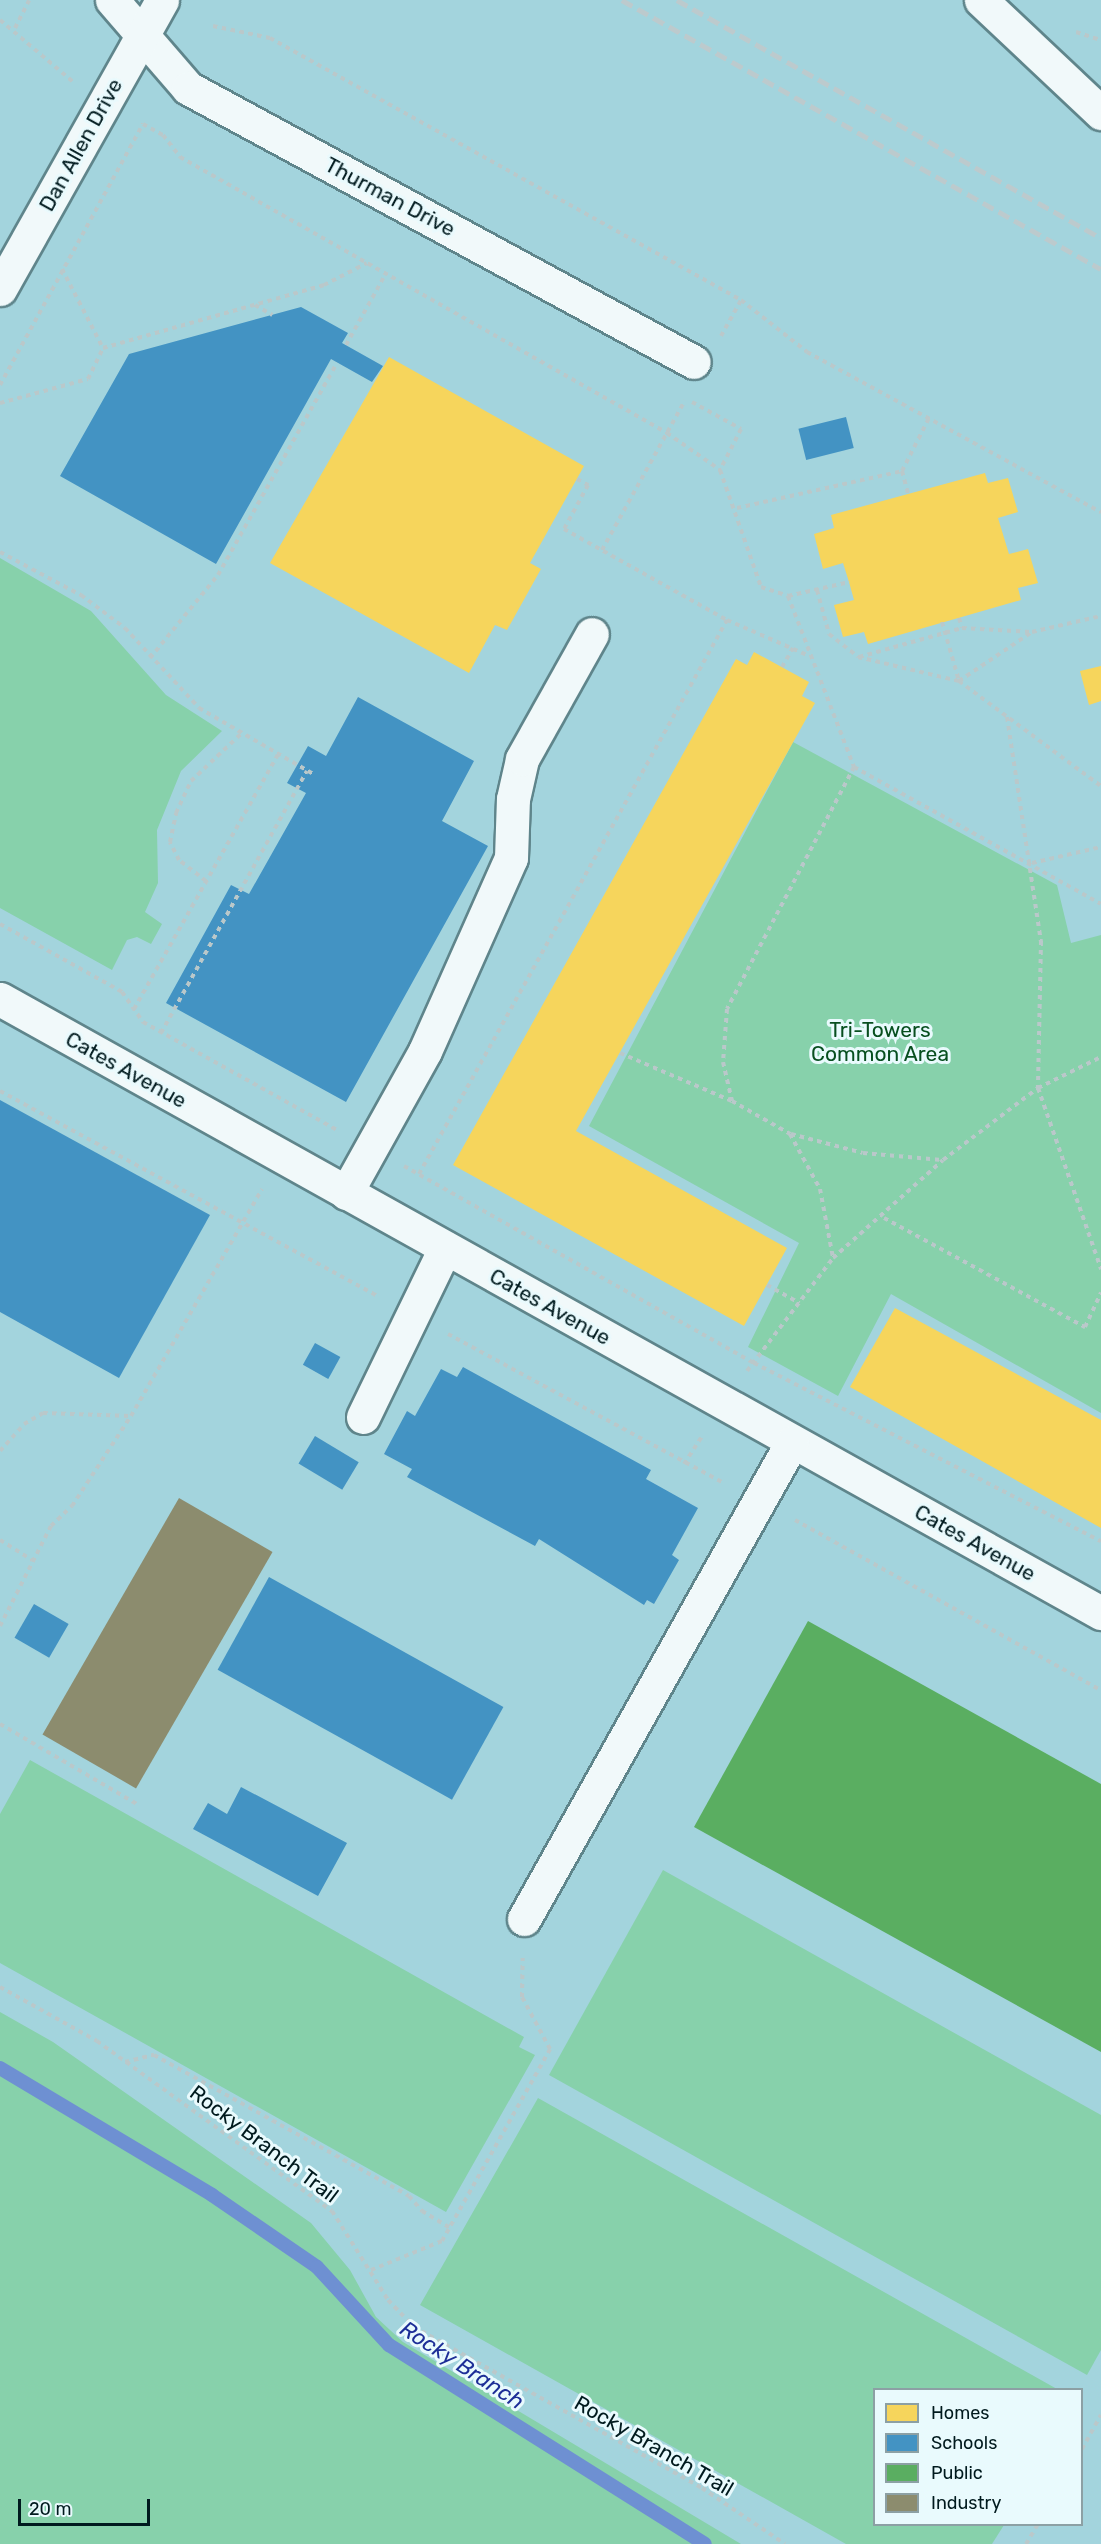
<!DOCTYPE html>
<style>
body{margin:0}
#map{position:relative;width:1101px;height:2544px;overflow:hidden;background:#a3d4dd;font-family:Rubik,sans-serif}
div>[style]{position:absolute}
.green>*{inset:0;background:#87d1ab}
.homes>*{inset:0;background:#f6d55c}
.schools>*{inset:0;background:#4393c3;transform-origin:0 0}
.public>*{inset:0;background:#5aae61}
.industry>*{inset:0;background:#8c8c6e;transform-origin:0 0}
.stream>*{height:14px;margin:-7px;padding:0 7px;transform-origin:7px;border-radius:7px;background:#6e90d2}
.path>*{height:4px;margin-top:-2px;transform-origin:0;background:repeating-linear-gradient(90deg,#bac8ca 0 4.5px,transparent 0 9px)}
.roads{filter:drop-shadow(2px 0 #5f858b) drop-shadow(-2px 0 #5f858b) drop-shadow(0 2px #5f858b) drop-shadow(0 -2px #5f858b)}
.minor>*{height:33px;margin:-16.5px;padding:0 16.5px;transform-origin:16.5px;border-radius:16.5px;background:#f1f9fa}
.rail>*{height:4.5px;margin-top:-2.25px;transform-origin:0;background:repeating-linear-gradient(90deg,#bccacd 0 12px,transparent 0 18px)}
span{translate:-50% -50%;white-space:nowrap;text-align:center;line-height:1.15;-webkit-text-stroke:6px #e9fafd;paint-order:stroke}
.street-label{font-size:21px;color:#001a1e}
.park-label{font-size:21px;color:#074f1f}
.water-label{font-size:22px;color:#1d2e97;font-style:italic}
.legend{position:absolute;left:873px;top:2388px;width:210px;height:138px;box-sizing:border-box;background:#e9fafd;border:2px solid #8ca0a4;margin:0;padding:8px 10px;list-style:none;font-size:18px;color:#001a1e}
.legend li{display:flex;align-items:center;gap:12px;height:30px}
.legend b{width:30px;border:2px solid #8ca0a4}
.scale{position:absolute;left:18px;top:2499px;width:132px;height:27px;box-sizing:border-box;border:3px solid #001a1e;border-top:0;padding-left:8px;font-size:18px;line-height:21px;white-space:nowrap;color:#001a1e;-webkit-text-stroke:4px #e9fafd;paint-order:stroke}
</style>
<div id="map">
<div class="green">
<i style="clip-path:polygon(0 558px,91px 611px,166px 695px,222px 731px,181px 771px,157px 830px,158px 883px,145px 912px,162px 924px,151px 944px,137px 937px,127px 940px,112px 970px,0 908px)"></i>
<i style="clip-path:polygon(793px 742px,1057px 885px,1071px 943px,1101px 935px,1101px 1413px,891px 1294px,838px 1396px,748px 1347px,799px 1243px,589px 1126px)"></i>
<i style="clip-path:polygon(30px 1760px,524px 2037px,519px 2047px,535px 2055px,446px 2212px,0 1963px,0 1814px)"></i>
<i style="clip-path:polygon(663px 1870px,1101px 2115px,1101px 2350px,1087px 2375px,549px 2075px)"></i>
<i style="clip-path:polygon(0 2012px,53px 2042px,311px 2223px,350px 2270px,376px 2317px,403px 2342px,741px 2544px,0 2544px)"></i>
<i style="clip-path:polygon(538px 2098px,1057px 2389px,874px 2390px,874px 2524px,1004px 2525px,992px 2544px,846px 2544px,420px 2305px)"></i>
</div>
<div class="homes">
<i style="clip-path:polygon(389px 357px,584px 466px,530px 563px,541px 569px,507px 630px,495px 625px,469px 673px,270px 563px)"></i>
<i style="clip-path:polygon(985px 473px,988px 483px,1008px 478px,1018px 512px,998px 518px,1009px 554px,1028px 549px,1038px 583px,1018px 588px,1021px 600px,868px 644px,864px 632px,843px 637px,834px 605px,854px 600px,849px 582px,843px 563px,823px 569px,814px 534px,834px 528px,831px 515px)"></i>
<i style="clip-path:polygon(754px 652px,809px 682px,802px 696px,815px 703px,576px 1131px,787px 1248px,744px 1326px,453px 1165px,736px 659px,747px 665px)"></i>
<i style="clip-path:polygon(1101px 666px,1101px 701px,1089px 705px,1080px 671px)"></i>
<i style="clip-path:polygon(895px 1308px,1101px 1420px,1101px 1528px,850px 1387px)"></i>
</div>
<div class="schools">
<i style="clip-path:polygon(301px 307px,348px 333px,342px 343px,383px 366px,372px 382px,331px 359px,216px 564px,60px 476px,129px 354px)"></i>
<i style="left:846px;top:417px;width:32px;height:49px;rotate:76deg"></i>
<i style="clip-path:polygon(358px 697px,474px 761px,442px 821px,488px 846px,346px 1102px,166px 1003px,231px 885px,249px 894px,306px 793px,287px 783px,308px 746px,326px 756px)"></i>
<i style="clip-path:polygon(0 1100px,210px 1215px,119px 1378px,0 1312px)"></i>
<i style="left:315px;top:1343px;width:29px;height:25px;rotate:29deg"></i>
<i style="clip-path:polygon(463px 1367px,651px 1470px,646px 1479px,698px 1508px,672px 1555px,679px 1560px,654px 1604px,647px 1600px,644px 1605px,539px 1539px,535px 1546px,407px 1477px,412px 1469px,384px 1454px,407px 1411px,415px 1416px,441px 1369px,457px 1377px)"></i>
<i style="left:315px;top:1436px;width:51px;height:32px;rotate:31deg"></i>
<i style="left:269px;top:1577px;width:268px;height:106px;rotate:29deg"></i>
<i style="left:34px;top:1604px;width:40px;height:39px;rotate:30deg"></i>
<i style="clip-path:polygon(241px 1787px,347px 1843px,318px 1896px,193px 1829px,208px 1803px,227px 1814px)"></i>
</div>
<div class="public">
<i style="clip-path:polygon(808px 1621px,1101px 1784px,1101px 2052px,694px 1827px)"></i>
</div>
<div class="industry">
<i style="left:179px;top:1498px;width:108px;height:273px;rotate:30deg"></i>
</div>
<div class="stream">
<i style="left:0;top:2068px;width:247px;rotate:30.9deg"></i>
<i style="left:212px;top:2195px;width:127px;rotate:34.4deg"></i>
<i style="left:317px;top:2267px;width:106px;rotate:47.3deg"></i>
<i style="left:389px;top:2345px;width:373px;rotate:32.2deg"></i>
</div>
<div class="path">
<i style="left:0;top:20px;width:96px;rotate:40.3deg"></i>
<i style="left:213px;top:26px;width:58px;rotate:11.9deg"></i>
<i style="left:270px;top:38px;width:539px;rotate:29.09deg"></i>
<i style="left:741px;top:300px;width:84px;rotate:38.2deg"></i>
<i style="left:807px;top:352px;width:335px;rotate:28.6deg"></i>
<i style="left:15px;top:28px;width:31px;rotate:-63deg"></i>
<i style="left:1076px;top:32px;width:26px;rotate:18deg"></i>
<i style="left:62px;top:269px;width:89px;rotate:62.6deg"></i>
<i style="left:255px;top:305px;width:20px;rotate:30deg"></i>
<i style="left:721px;top:336px;width:41px;rotate:-60.9deg"></i>
<i style="left:346px;top:345px;width:82px;rotate:-60.9deg"></i>
<i style="left:0;top:385px;width:298px;rotate:-61.3deg"></i>
<i style="left:143px;top:124px;width:23px;rotate:29deg"></i>
<i style="left:163px;top:135px;width:28px;rotate:52deg"></i>
<i style="left:180px;top:157px;width:560px;rotate:29.54deg"></i>
<i style="left:667px;top:433px;width:65px;rotate:34.9deg"></i>
<i style="left:720px;top:470px;width:124px;rotate:70.7deg"></i>
<i style="left:761px;top:587px;width:28px;rotate:18deg"></i>
<i style="left:788px;top:596px;width:183px;rotate:68.9deg"></i>
<i style="left:854px;top:767px;width:273px;rotate:117.7deg"></i>
<i style="left:727px;top:1009px;width:53px;rotate:94.3deg"></i>
<i style="left:723px;top:1062px;width:40px;rotate:77deg"></i>
<i style="left:692px;top:402px;width:56px;rotate:28.9deg"></i>
<i style="left:741px;top:429px;width:46px;rotate:117.1deg"></i>
<i style="left:0;top:403px;width:91px;rotate:-15.3deg"></i>
<i style="left:88px;top:379px;width:34px;rotate:-64deg"></i>
<i style="left:103px;top:348px;width:230px;rotate:-15.9deg"></i>
<i style="left:324px;top:285px;width:48px;rotate:-27.1deg"></i>
<i style="left:902px;top:471px;width:24px;rotate:75deg"></i>
<i style="left:577px;top:479px;width:13px;rotate:29deg"></i>
<i style="left:588px;top:485px;width:50px;rotate:118.6deg"></i>
<i style="left:564px;top:529px;width:187px;rotate:29.2deg"></i>
<i style="left:727px;top:620px;width:87px;rotate:23.6deg"></i>
<i style="left:737px;top:508px;width:169px;rotate:-12.6deg"></i>
<i style="left:902px;top:471px;width:59px;rotate:-63deg"></i>
<i style="left:602px;top:550px;width:171px;rotate:-61deg"></i>
<i style="left:0;top:552px;width:92px;rotate:28deg"></i>
<i style="left:81px;top:595px;width:55px;rotate:36.9deg"></i>
<i style="left:125px;top:628px;width:109px;rotate:47.2deg"></i>
<i style="left:199px;top:708px;width:134px;rotate:30deg"></i>
<i style="left:817px;top:590px;width:46px;rotate:74.7deg"></i>
<i style="left:829px;top:634px;width:37px;rotate:38deg"></i>
<i style="left:858px;top:657px;width:104px;rotate:13.4deg"></i>
<i style="left:959px;top:681px;width:177px;rotate:36.5deg"></i>
<i style="left:788px;top:596px;width:63px;rotate:-12.9deg"></i>
<i style="left:959px;top:618px;width:10px;rotate:73deg"></i>
<i style="left:942px;top:622px;width:61px;rotate:73.9deg"></i>
<i style="left:959px;top:681px;width:88px;rotate:-33.9deg"></i>
<i style="left:1032px;top:632px;width:71px;rotate:-13.1deg"></i>
<i style="left:859px;top:657px;width:107px;rotate:-15.7deg"></i>
<i style="left:962px;top:628px;width:69px;rotate:3.3deg"></i>
<i style="left:150px;top:658px;width:107px;rotate:-50.7deg"></i>
<i style="left:218px;top:575px;width:243px;rotate:-60.7deg"></i>
<i style="left:782px;top:667px;width:22px;rotate:-60deg"></i>
<i style="left:1007px;top:717px;width:227px;rotate:81.4deg"></i>
<i style="left:1041px;top:941px;width:147px;rotate:91.2deg"></i>
<i style="left:1038px;top:1088px;width:192px;rotate:70.8deg"></i>
<i style="left:854px;top:767px;width:282px;rotate:29deg"></i>
<i style="left:1032px;top:863px;width:71px;rotate:-13.1deg"></i>
<i style="left:206px;top:881px;width:34px;rotate:-142deg"></i>
<i style="left:179px;top:860px;width:20px;rotate:-117deg"></i>
<i style="left:170px;top:842px;width:30px;rotate:-78deg"></i>
<i style="left:176px;top:813px;width:35px;rotate:-65deg"></i>
<i style="left:191px;top:781px;width:70px;rotate:-43.3deg"></i>
<i style="left:0;top:924px;width:140px;rotate:29.1deg"></i>
<i style="left:122px;top:992px;width:37px;rotate:55deg"></i>
<i style="left:143px;top:1022px;width:222px;rotate:29.1deg"></i>
<i style="left:134px;top:1009px;width:293px;rotate:-60.5deg"></i>
<i style="left:161px;top:1033px;width:300px;rotate:-60.9deg"></i>
<i style="left:620px;top:1053px;width:122px;rotate:23.2deg"></i>
<i style="left:732px;top:1101px;width:67px;rotate:29.6deg"></i>
<i style="left:790px;top:1134px;width:63px;rotate:61.4deg"></i>
<i style="left:820px;top:1189px;width:70px;rotate:79.3deg"></i>
<i style="left:0;top:1091px;width:430px;rotate:28.5deg"></i>
<i style="left:791px;top:1134px;width:74px;rotate:14.8deg"></i>
<i style="left:863px;top:1153px;width:79px;rotate:5.1deg"></i>
<i style="left:404px;top:1166px;width:402px;rotate:29.4deg"></i>
<i style="left:754px;top:1363px;width:390px;rotate:27.2deg"></i>
<i style="left:419px;top:1174px;width:634px;rotate:-60.93deg"></i>
<i style="left:884px;top:1218px;width:229px;rotate:28.5deg"></i>
<i style="left:1085px;top:1327px;width:38px;rotate:-65deg"></i>
<i style="left:767px;top:1285px;width:37px;rotate:29deg"></i>
<i style="left:448px;top:1334px;width:314px;rotate:28.4deg"></i>
<i style="left:747px;top:1371px;width:142px;rotate:-52.7deg"></i>
<i style="left:833px;top:1258px;width:147px;rotate:-41.7deg"></i>
<i style="left:943px;top:1160px;width:119px;rotate:-37.2deg"></i>
<i style="left:1038px;top:1088px;width:70px;rotate:-26.2deg"></i>
<i style="left:0;top:1451px;width:36px;rotate:-48deg"></i>
<i style="left:24px;top:1424px;width:22px;rotate:-30deg"></i>
<i style="left:43px;top:1413px;width:88px;rotate:2deg"></i>
<i style="left:684px;top:1464px;width:33px;rotate:-57deg"></i>
<i style="left:795px;top:1520px;width:350px;rotate:29.1deg"></i>
<i style="left:0;top:1540px;width:38px;rotate:32deg"></i>
<i style="left:0;top:1626px;width:112px;rotate:-63deg"></i>
<i style="left:51px;top:1526px;width:29px;rotate:-44deg"></i>
<i style="left:72px;top:1506px;width:108px;rotate:-56.8deg"></i>
<i style="left:131px;top:1416px;width:262px;rotate:-60deg"></i>
<i style="left:0;top:1724px;width:159px;rotate:30.3deg"></i>
<i style="left:0;top:1987px;width:111px;rotate:29.1deg"></i>
<i style="left:97px;top:2041px;width:290px;rotate:35.9deg"></i>
<i style="left:332px;top:2211px;width:105px;rotate:57.8deg"></i>
<i style="left:388px;top:2300px;width:37px;rotate:46deg"></i>
<i style="left:414px;top:2327px;width:330px;rotate:29.2deg"></i>
<i style="left:702px;top:2488px;width:100px;rotate:34deg"></i>
<i style="left:125px;top:2062px;width:30px;rotate:-14deg"></i>
<i style="left:154px;top:2055px;width:291px;rotate:28.9deg"></i>
<i style="left:409px;top:2196px;width:20px;rotate:49deg"></i>
<i style="left:422px;top:2211px;width:33px;rotate:31deg"></i>
<i style="left:371px;top:2270px;width:77px;rotate:-22.2deg"></i>
<i style="left:442px;top:2241px;width:220px;rotate:-60.6deg"></i>
<i style="left:550px;top:2049px;width:59px;rotate:-118.3deg"></i>
<i style="left:522px;top:1997px;width:39px;rotate:-89deg"></i>
<i style="left:1082px;top:2449px;width:39px;rotate:-61deg"></i>
<i style="left:1026px;top:2544px;width:23px;rotate:-59deg"></i>
</div>
<div class="roads">
<div class="minor">
<i style="left:112px;top:0;width:116px;rotate:49.2deg"></i>
<i style="left:188px;top:88px;width:575px;rotate:28.44deg"></i>
<i style="left:981px;top:0;width:165px;rotate:43.3deg"></i>
<i style="left:0;top:289px;width:331px;rotate:-60.7deg"></i>
<i style="left:0;top:999px;width:1261px;rotate:29.15deg"></i>
<i style="left:346px;top:1193px;width:162px;rotate:-60.9deg"></i>
<i style="left:425px;top:1051px;width:211px;rotate:-66deg"></i>
<i style="left:511px;top:858px;width:59px;rotate:-88.1deg"></i>
<i style="left:513px;top:799px;width:41px;rotate:-77.3deg"></i>
<i style="left:522px;top:759px;width:143px;rotate:-60.8deg"></i>
<i style="left:363px;top:1417px;width:188px;rotate:-64.1deg"></i>
<i style="left:524px;top:1919px;width:547px;rotate:-60.67deg"></i>
</div>
</div>
<div class="rail">
<i style="left:622px;top:0;width:549px;rotate:29.32deg"></i>
<i style="left:677px;top:0;width:486px;rotate:29.3deg"></i>
</div>
<div class="street-label">
<span style="left:81px;top:145px;rotate:-61deg">Dan Allen Drive</span>
<span style="left:390px;top:197px;rotate:28deg">Thurman Drive</span>
<span style="left:126px;top:1070px;rotate:29deg">Cates Avenue</span>
<span style="left:550px;top:1307px;rotate:29deg">Cates Avenue</span>
<span style="left:975px;top:1543px;rotate:29deg">Cates Avenue</span>
<span style="left:264px;top:2144px;rotate:37deg">Rocky Branch Trail</span>
<span style="left:654px;top:2446px;rotate:30deg">Rocky Branch Trail</span>
</div>
<div class="park-label">
<span style="left:880px;top:1042px">Tri-Towers<br>Common Area</span>
</div>
<div class="water-label">
<span style="left:462px;top:2365px;rotate:33deg">Rocky Branch</span>
</div>
<ul class="legend">
<li><b style="height:16px;background:#f6d55c"></b>Homes</li>
<li><b style="height:16px;background:#4393c3"></b>Schools</li>
<li><b style="height:16px;background:#5aae61"></b>Public</li>
<li><b style="height:16px;background:#8c8c6e"></b>Industry</li>
</ul>
<div class="scale">20 m</div>
</div>
